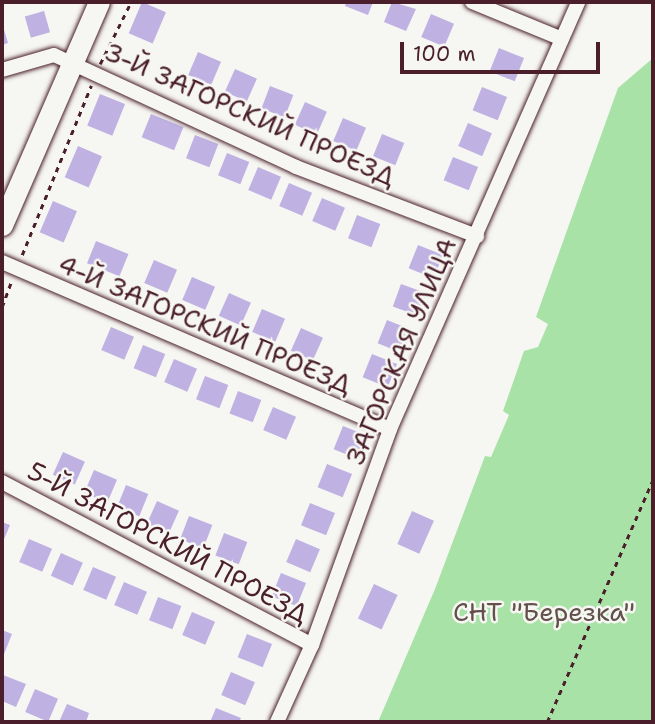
<!DOCTYPE html>
<meta charset="utf-8">
<style>
body{margin:0}
#map{position:relative;width:655px;height:724px;overflow:hidden;background:#f6f6f2;font-family:"Shantell Sans",sans-serif}
div>[style]{position:absolute}
.green>*{inset:0;background:#a8e2a7}
.building>*{inset:0;background:#bfb2e3;transform-origin:0 0}
.path>*{height:2.5px;margin-top:-1.25px;transform-origin:0;background:repeating-linear-gradient(90deg,#4a1f2b 0 5px,transparent 0 10px)}
.roads{filter:drop-shadow(0 0 2px #4a1f2b) drop-shadow(0 0 2px #4a1f2b)}
.street>*{height:14px;margin:-7px;padding:0 7px;transform-origin:7px;border-radius:7px;background:#f6f6f2}
.secondary>*{height:21px;margin:-10.5px;padding:0 10.5px;transform-origin:10.5px;border-radius:10.5px;background:#f6f6f2}
span{translate:-50% -50%;white-space:nowrap;text-align:center;line-height:1.15;-webkit-text-stroke:5px #f6f6f2;paint-order:stroke}
.street-label{font-size:26px;color:#4a1f2b}
.park-label{font-size:26px;color:#62504a}
.frame{position:absolute;inset:0;border:4px solid #4a1f2b;pointer-events:none}
.scale{position:absolute;left:400px;top:42px;width:200px;height:32px;box-sizing:border-box;border:4px solid #4a1f2b;border-top:0;padding-left:9px;font-size:21px;line-height:24px;white-space:nowrap;color:#4a1f2b;-webkit-text-stroke:5px #f6f6f2;paint-order:stroke}
</style>
<div id="map">
<div class="green">
<i style="clip-path:polygon(653px 58px,653px 722px,378px 722px,435px 589px,485px 456px,491px 457px,509px 415px,503px 411px,524px 351px,538px 347px,548px 324px,536px 317px,618px 88px)"></i>
</div>
<div class="building">
<i style="left:142px;top:2px;width:26px;height:34px;rotate:23deg"></i>
<i style="clip-path:polygon(346px 2px,373px 2px,368px 15px,345px 6px)"></i>
<i style="clip-path:polygon(392px 2px,416px 9px,406px 31px,384px 22px)"></i>
<i style="left:44px;top:11px;width:22px;height:20px;rotate:74deg"></i>
<i style="left:431px;top:14px;width:25px;height:25px;rotate:23deg"></i>
<i style="clip-path:polygon(2px 23px,8px 43px,2px 45px)"></i>
<i style="left:499px;top:48px;width:27px;height:25px;rotate:22deg"></i>
<i style="left:198px;top:52px;width:25px;height:25px;rotate:23deg"></i>
<i style="left:235px;top:69px;width:24px;height:25px;rotate:24deg"></i>
<i style="left:270px;top:86px;width:25px;height:24px;rotate:21deg"></i>
<i style="left:482px;top:87px;width:27px;height:25px;rotate:22deg"></i>
<i style="left:100px;top:94px;width:27px;height:34px;rotate:22deg"></i>
<i style="left:305px;top:102px;width:24px;height:25px;rotate:24deg"></i>
<i style="left:151px;top:114px;width:35px;height:25px;rotate:22deg"></i>
<i style="left:343px;top:118px;width:25px;height:25px;rotate:23deg"></i>
<i style="left:468px;top:123px;width:26px;height:25px;rotate:23deg"></i>
<i style="left:382px;top:134px;width:24px;height:24px;rotate:22deg"></i>
<i style="left:195px;top:135px;width:25px;height:25px;rotate:21deg"></i>
<i style="left:78px;top:146px;width:26px;height:34px;rotate:23deg"></i>
<i style="left:227px;top:153px;width:24px;height:24px;rotate:22deg"></i>
<i style="left:453px;top:157px;width:27px;height:25px;rotate:22deg"></i>
<i style="left:258px;top:167px;width:25px;height:25px;rotate:23deg"></i>
<i style="left:289px;top:183px;width:25px;height:25px;rotate:23deg"></i>
<i style="left:322px;top:198px;width:25px;height:25px;rotate:23deg"></i>
<i style="left:53px;top:201px;width:26px;height:34px;rotate:23deg"></i>
<i style="left:357px;top:215px;width:25px;height:25px;rotate:21deg"></i>
<i style="left:96px;top:241px;width:35px;height:24px;rotate:22deg"></i>
<i style="left:418px;top:245px;width:27px;height:25px;rotate:22deg"></i>
<i style="left:154px;top:260px;width:25px;height:25px;rotate:23deg"></i>
<i style="left:192px;top:277px;width:25px;height:25px;rotate:23deg"></i>
<i style="left:401px;top:284px;width:27px;height:24px;rotate:20deg"></i>
<i style="left:229px;top:293px;width:24px;height:25px;rotate:24deg"></i>
<i style="left:262px;top:309px;width:25px;height:25px;rotate:23deg"></i>
<i style="left:387px;top:320px;width:27px;height:25px;rotate:22deg"></i>
<i style="left:111px;top:327px;width:25px;height:25px;rotate:23deg"></i>
<i style="left:301px;top:328px;width:24px;height:25px;rotate:24deg"></i>
<i style="left:143px;top:345px;width:24px;height:25px;rotate:22deg"></i>
<i style="left:372px;top:354px;width:27px;height:25px;rotate:22deg"></i>
<i style="left:174px;top:359px;width:25px;height:25px;rotate:23deg"></i>
<i style="left:205px;top:376px;width:25px;height:25px;rotate:21deg"></i>
<i style="left:238px;top:391px;width:25px;height:24px;rotate:21deg"></i>
<i style="left:273px;top:407px;width:25px;height:25px;rotate:23deg"></i>
<i style="left:343px;top:426px;width:27px;height:25px;rotate:22deg"></i>
<i style="left:63px;top:452px;width:24px;height:25px;rotate:24deg"></i>
<i style="left:327px;top:464px;width:27px;height:25px;rotate:22deg"></i>
<i style="left:94px;top:470px;width:25px;height:25px;rotate:23deg"></i>
<i style="left:126px;top:485px;width:24px;height:24px;rotate:22deg"></i>
<i style="left:157px;top:501px;width:24px;height:25px;rotate:24deg"></i>
<i style="left:310px;top:503px;width:27px;height:24px;rotate:22deg"></i>
<i style="left:412px;top:511px;width:24px;height:36px;rotate:24deg"></i>
<i style="left:189px;top:516px;width:25px;height:25px;rotate:21deg"></i>
<i style="clip-path:polygon(2px 522px,10px 525px,2px 544px)"></i>
<i style="left:224px;top:533px;width:25px;height:24px;rotate:21deg"></i>
<i style="left:29px;top:539px;width:25px;height:25px;rotate:23deg"></i>
<i style="left:296px;top:539px;width:26px;height:25px;rotate:23deg"></i>
<i style="left:61px;top:553px;width:24px;height:25px;rotate:24deg"></i>
<i style="left:93px;top:567px;width:25px;height:25px;rotate:23deg"></i>
<i style="left:281px;top:573px;width:27px;height:25px;rotate:22deg"></i>
<i style="left:124px;top:582px;width:25px;height:25px;rotate:23deg"></i>
<i style="left:374px;top:584px;width:26px;height:38px;rotate:25deg"></i>
<i style="left:158px;top:597px;width:25px;height:25px;rotate:21deg"></i>
<i style="left:192px;top:612px;width:25px;height:25px;rotate:23deg"></i>
<i style="clip-path:polygon(2px 630px,12px 634px,2px 659px)"></i>
<i style="left:247px;top:634px;width:27px;height:25px;rotate:22deg"></i>
<i style="left:231px;top:672px;width:26px;height:25px;rotate:23deg"></i>
<i style="clip-path:polygon(3px 675px,26px 684px,16px 707px,2px 701px)"></i>
<i style="left:35px;top:689px;width:25px;height:25px;rotate:23deg"></i>
<i style="clip-path:polygon(67px 704px,89px 713px,86px 722px,59px 722px)"></i>
<i style="clip-path:polygon(216px 708px,241px 718px,239px 722px,210px 722px)"></i>
</div>
<div class="path">
<i style="left:100px;top:64px;width:69px;rotate:-63.4deg"></i>
<i style="left:22px;top:255px;width:183px;rotate:-67.8deg"></i>
<i style="left:2px;top:307px;width:29px;rotate:-70deg"></i>
<i style="left:547px;top:722px;width:265px;rotate:-66.4deg"></i>
</div>
<div class="roads">
<div class="street">
<i style="left:472px;top:2px;width:97px;rotate:22.3deg"></i>
<i style="left:2px;top:70px;width:54px;rotate:-16.1deg"></i>
<i style="left:54px;top:55px;width:267px;rotate:24.8deg"></i>
<i style="left:296px;top:167px;width:194px;rotate:20.9deg"></i>
<i style="left:2px;top:262px;width:422px;rotate:23.3deg"></i>
<i style="left:2px;top:482px;width:350px;rotate:27.7deg"></i>
<i style="left:277px;top:722px;width:85px;rotate:-65.6deg"></i>
<i style="left:312px;top:645px;width:230px;rotate:-70.1deg"></i>
<i style="left:390px;top:429px;width:467px;rotate:-66.2deg"></i>
</div>
<div class="secondary">
<i style="left:2px;top:225px;width:243px;rotate:-66.5deg"></i>
</div>
</div>
<div class="street-label">
<span style="left:250px;top:114px;rotate:24deg">3-Й ЗАГОРСКИЙ ПРОЕЗД</span>
<span style="left:205px;top:324px;rotate:23deg">4-Й ЗАГОРСКИЙ ПРОЕЗД</span>
<span style="left:401px;top:351px;rotate:-67deg">ЗАГОРСКАЯ УЛИЦА</span>
<span style="left:168px;top:542px;rotate:28deg">5-Й ЗАГОРСКИЙ ПРОЕЗД</span>
</div>
<div class="park-label">
<span style="left:544px;top:612px">СНТ "Березка"</span>
</div>
<div class="frame"></div>
<div class="scale">100 m</div>
</div>
